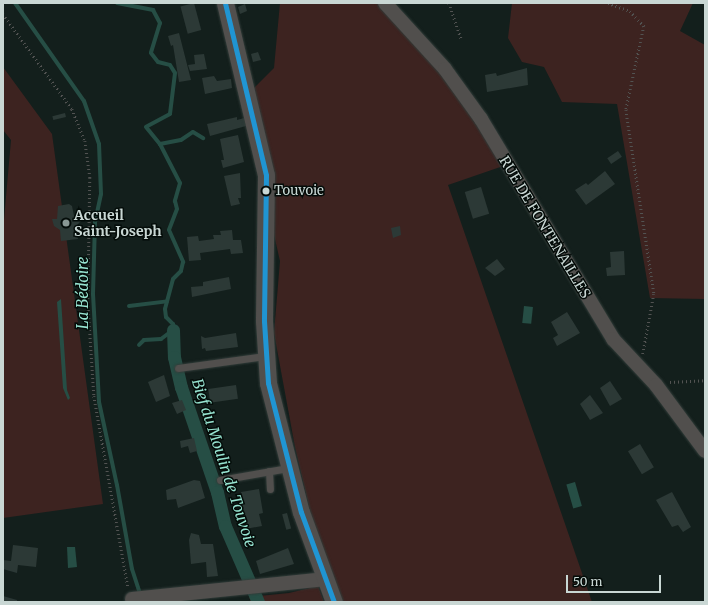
<!DOCTYPE html>
<meta charset="utf-8">
<style>
body{margin:0}
#map{position:relative;width:708px;height:605px;overflow:hidden;background:#131f1c;font-family:Merriweather,serif}
div>[style]{position:absolute}
.green>*{inset:0;background:#3d2320}
.water>*{inset:0;background:#264e45;transform-origin:0 0}
.stream>*{height:4px;margin:-2px;padding:0 2px;transform-origin:2px;border-radius:2px;background:#264e45}
.canal>*{height:13px;margin:-6.5px;padding:0 6.5px;transform-origin:6.5px;border-radius:6.5px;background:#264e45}
.building>*{inset:0;background:#2c3936;transform-origin:0 0}
.path>*{height:2.5px;margin-top:-1.25px;transform-origin:0;background:repeating-linear-gradient(90deg,#525352 0 1px,transparent 0 4px)}
.roads{filter:drop-shadow(0 0 1px #313c39) drop-shadow(0 0 1px #313c39)}
.service>*{height:7px;margin:-3.5px;padding:0 3.5px;transform-origin:3.5px;border-radius:3.5px;background:#514f4d}
.minor>*{height:14px;margin:-7px;padding:0 7px;transform-origin:7px;border-radius:7px;background:#514f4d}
.tertiary>*{height:17px;margin:-8.5px;padding:0 8.5px;transform-origin:8.5px;border-radius:8.5px;background:#514f4d}
.bus-1>*{height:5px;margin:-2.5px;padding:0 2.5px;transform-origin:2.5px;border-radius:2.5px;background:#2095d3}
.dots>*{width:11px;height:11px;translate:-50% -50%;box-sizing:border-box;border:2px solid #040c09;border-radius:50%}
span{translate:-50% -50%;white-space:nowrap;text-align:center;line-height:1.15;-webkit-text-stroke:3px #040c09;paint-order:stroke}
.bus-label{font-size:13px;color:#c9d7d4}
.left{translate:0 -50%;text-align:left}
.poi-label{font-size:14px;color:#c9d7d4;font-weight:700}
.street-label{font-size:14px;color:#c9d7d4}
.water-label{font-size:15px;color:#97e4d1;font-style:italic}
.frame{position:absolute;inset:0;border:4px solid #c9d7d4;pointer-events:none}
.scale{position:absolute;left:566px;top:575px;width:95px;height:18px;box-sizing:border-box;border:2px solid #c9d7d4;border-top:0;padding-left:5px;font-size:12px;line-height:14px;white-space:nowrap;color:#c9d7d4;-webkit-text-stroke:3px #040c09;paint-order:stroke}
</style>
<div id="map">
<div class="green">
<i style="clip-path:polygon(280px 3px,388px 3px,509px 164px,448px 185px,592px 602px,343px 602px,314px 528px,295px 447px,274px 333px,280px 261px,243px 99px,274px 68px)"></i>
<i style="clip-path:polygon(512px 3px,693px 3px,680px 31px,705px 45px,705px 299px,650px 298px,617px 104px,562px 102px,544px 67px,522px 62px,508px 38px)"></i>
<i style="clip-path:polygon(3px 67px,52px 134px,103px 504px,3px 518px,3px 231px,11px 140px,3px 130px)"></i>
<i style="clip-path:polygon(318px 586px,324px 602px,251px 602px,249px 597px,289px 593px)"></i>
</div>
<div class="water">
<i style="clip-path:polygon(61px 299px,67px 390px,70px 398px,68px 400px,63px 388px,61px 359px,57px 302px)"></i>
<i style="left:524px;top:306px;width:9px;height:17px;rotate:6deg"></i>
<i style="left:575px;top:482px;width:25px;height:9px;rotate:74deg"></i>
<i style="clip-path:polygon(67px 547px,75px 547px,77px 567px,68px 568px)"></i>
</div>
<div class="stream">
<i style="left:15px;top:3px;width:120px;rotate:54.9deg"></i>
<i style="left:84px;top:101px;width:46px;rotate:70.8deg"></i>
<i style="left:99px;top:144px;width:50px;rotate:87.7deg"></i>
<i style="left:101px;top:194px;width:29px;rotate:102deg"></i>
<i style="left:95px;top:222px;width:72px;rotate:91.6deg"></i>
<i style="left:93px;top:294px;width:108px;rotate:86.8deg"></i>
<i style="left:99px;top:402px;width:85px;rotate:77.8deg"></i>
<i style="left:117px;top:485px;width:85px;rotate:79.9deg"></i>
<i style="left:132px;top:569px;width:28px;rotate:72deg"></i>
<i style="left:117px;top:3px;width:37px;rotate:11deg"></i>
<i style="left:153px;top:10px;width:15px;rotate:62deg"></i>
<i style="left:160px;top:23px;width:31px;rotate:107deg"></i>
<i style="left:151px;top:53px;width:11px;rotate:52deg"></i>
<i style="left:158px;top:62px;width:12px;rotate:14deg"></i>
<i style="left:170px;top:65px;width:9px;rotate:58deg"></i>
<i style="left:175px;top:73px;width:41px;rotate:97deg"></i>
<i style="left:170px;top:114px;width:27px;rotate:152deg"></i>
<i style="left:146px;top:127px;width:22px;rotate:51deg"></i>
<i style="left:160px;top:144px;width:44px;rotate:62.9deg"></i>
<i style="left:180px;top:183px;width:19px;rotate:106deg"></i>
<i style="left:175px;top:201px;width:8px;rotate:76deg"></i>
<i style="left:177px;top:209px;width:22px;rotate:111deg"></i>
<i style="left:169px;top:230px;width:35px;rotate:66deg"></i>
<i style="left:183px;top:262px;width:9px;rotate:103deg"></i>
<i style="left:181px;top:271px;width:11px;rotate:135deg"></i>
<i style="left:173px;top:279px;width:31px;rotate:105deg"></i>
<i style="left:165px;top:309px;width:8px;rotate:83deg"></i>
<i style="left:166px;top:317px;width:10px;rotate:45deg"></i>
<i style="left:173px;top:324px;width:6px;rotate:90deg"></i>
<i style="left:173px;top:330px;width:15px;rotate:143deg"></i>
<i style="left:161px;top:339px;width:17px;rotate:177deg"></i>
<i style="left:144px;top:340px;width:7px;rotate:135deg"></i>
<i style="left:160px;top:144px;width:21px;rotate:-11deg"></i>
<i style="left:181px;top:140px;width:14px;rotate:-34deg"></i>
<i style="left:193px;top:132px;width:12px;rotate:31deg"></i>
<i style="left:129px;top:306px;width:38px;rotate:-7deg"></i>
</div>
<div class="canal">
<i style="left:173px;top:330px;width:27px;rotate:88deg"></i>
<i style="left:174px;top:357px;width:31px;rotate:77deg"></i>
<i style="left:181px;top:387px;width:111px;rotate:71.1deg"></i>
<i style="left:217px;top:492px;width:35px;rotate:77deg"></i>
<i style="left:225px;top:526px;width:83px;rotate:66.5deg"></i>
</div>
<div class="building">
<i style="left:194px;top:3px;width:28px;height:14px;rotate:75deg"></i>
<i style="clip-path:polygon(245px 4px,247px 11px,240px 14px,238px 7px)"></i>
<i style="clip-path:polygon(179px 33px,191px 80px,179px 82px,173px 45px,171px 46px,168px 36px)"></i>
<i style="clip-path:polygon(258px 52px,261px 60px,253px 62px,251px 54px)"></i>
<i style="clip-path:polygon(204px 54px,207px 69px,190px 71px,188px 65px,195px 64px,194px 55px)"></i>
<i style="clip-path:polygon(527px 68px,528px 85px,487px 92px,485px 75px,496px 73px,497px 76px)"></i>
<i style="clip-path:polygon(214px 76px,217px 81px,231px 79px,232px 88px,205px 94px,202px 78px)"></i>
<i style="left:65px;top:113px;width:4px;height:13px;rotate:76deg"></i>
<i style="clip-path:polygon(237px 117px,237px 120px,244px 118px,246px 126px,210px 136px,207px 124px)"></i>
<i style="clip-path:polygon(238px 135px,244px 162px,223px 168px,221px 160px,224px 160px,220px 139px)"></i>
<i style="left:618px;top:151px;width:7px;height:13px;rotate:56deg"></i>
<i style="clip-path:polygon(605px 171px,615px 184px,586px 205px,575px 190px,586px 183px,588px 185px)"></i>
<i style="clip-path:polygon(240px 173px,241px 198px,238px 198px,240px 204px,231px 206px,224px 176px)"></i>
<i style="left:481px;top:187px;width:28px;height:17px;rotate:73deg"></i>
<i style="clip-path:polygon(69px 204px,72px 206px,74px 216px,82px 220px,76px 226px,78px 239px,61px 241px,60px 230px,54px 226px,52px 219px,57px 219px,58px 206px)"></i>
<i style="clip-path:polygon(400px 226px,401px 235px,393px 238px,391px 228px)"></i>
<i style="clip-path:polygon(232px 230px,233px 240px,241px 240px,243px 253px,231px 254px,230px 249px,200px 253px,201px 260px,189px 261px,187px 237px,198px 236px,199px 241px,214px 239px,213px 235px,221px 235px,220px 231px)"></i>
<i style="clip-path:polygon(624px 251px,625px 275px,607px 276px,606px 268px,611px 267px,610px 252px)"></i>
<i style="clip-path:polygon(497px 259px,505px 269px,495px 276px,485px 268px)"></i>
<i style="clip-path:polygon(229px 277px,231px 289px,192px 297px,191px 287px,203px 286px,203px 282px)"></i>
<i style="clip-path:polygon(567px 312px,580px 333px,557px 346px,553px 338px,558px 335px,551px 322px)"></i>
<i style="clip-path:polygon(236px 333px,238px 347px,206px 351px,205px 348px,202px 349px,201px 336px,205px 338px)"></i>
<i style="clip-path:polygon(164px 375px,170px 396px,156px 402px,148px 382px)"></i>
<i style="clip-path:polygon(610px 381px,622px 399px,610px 406px,600px 388px)"></i>
<i style="left:236px;top:385px;width:14px;height:28px;rotate:82deg"></i>
<i style="clip-path:polygon(590px 395px,603px 413px,590px 420px,580px 404px)"></i>
<i style="clip-path:polygon(182px 400px,186px 410px,177px 414px,172px 403px)"></i>
<i style="clip-path:polygon(194px 438px,197px 451px,190px 453px,188px 446px,181px 448px,180px 441px)"></i>
<i style="left:640px;top:444px;width:27px;height:14px;rotate:59deg"></i>
<i style="clip-path:polygon(194px 480px,200px 481px,205px 498px,178px 508px,176px 499px,167px 500px,166px 490px)"></i>
<i style="clip-path:polygon(259px 489px,263px 513px,259px 514px,262px 526px,245px 529px,241px 492px)"></i>
<i style="clip-path:polygon(672px 492px,691px 527px,683px 532px,678px 525px,672px 527px,656px 500px)"></i>
<i style="left:287px;top:513px;width:16px;height:5px;rotate:75deg"></i>
<i style="clip-path:polygon(191px 533px,199px 535px,201px 544px,213px 544px,218px 576px,207px 577px,206px 562px,191px 564px,189px 540px)"></i>
<i style="clip-path:polygon(13px 545px,38px 548px,36px 567px,18px 565px,17px 573px,3px 569px,3px 560px,11px 561px)"></i>
<i style="clip-path:polygon(288px 548px,294px 564px,260px 574px,256px 561px)"></i>
<i style="clip-path:polygon(3px 596px,17px 600px,17px 602px,3px 602px)"></i>
</div>
<div class="path">
<i style="left:449px;top:3px;width:39px;rotate:71deg"></i>
<i style="left:608px;top:3px;width:23px;rotate:20deg"></i>
<i style="left:630px;top:11px;width:21px;rotate:47deg"></i>
<i style="left:644px;top:26px;width:86px;rotate:102.1deg"></i>
<i style="left:626px;top:110px;width:186px;rotate:81.3deg"></i>
<i style="left:654px;top:294px;width:61px;rotate:100.4deg"></i>
<i style="left:3px;top:14px;width:117px;rotate:54deg"></i>
<i style="left:72px;top:109px;width:35px;rotate:68deg"></i>
<i style="left:85px;top:141px;width:37px;rotate:82deg"></i>
<i style="left:90px;top:178px;width:124px;rotate:90.9deg"></i>
<i style="left:88px;top:302px;width:94px;rotate:86.3deg"></i>
<i style="left:94px;top:396px;width:194px;rotate:79.9deg"></i>
<i style="left:670px;top:382px;width:35px;rotate:-3deg"></i>
</div>
<div class="roads">
<div class="service">
<i style="left:178px;top:368px;width:88px;rotate:-7.9deg"></i>
<i style="left:269px;top:471px;width:18px;rotate:87deg"></i>
<i style="left:220px;top:480px;width:69px;rotate:-10deg"></i>
</div>
<div class="minor">
<i style="left:385px;top:3px;width:89px;rotate:47.7deg"></i>
<i style="left:445px;top:69px;width:62px;rotate:54.2deg"></i>
<i style="left:481px;top:119px;width:257px;rotate:59deg"></i>
<i style="left:613px;top:339px;width:63px;rotate:46.9deg"></i>
<i style="left:656px;top:385px;width:82px;rotate:53.4deg"></i>
<i style="left:132px;top:599px;width:193px;rotate:-5.9deg"></i>
</div>
<div class="tertiary">
<i style="left:225px;top:3px;width:177px;rotate:76.6deg"></i>
<i style="left:266px;top:175px;width:146px;rotate:90.8deg"></i>
<i style="left:264px;top:321px;width:62px;rotate:86.3deg"></i>
<i style="left:268px;top:383px;width:133px;rotate:75.7deg"></i>
<i style="left:301px;top:512px;width:96px;rotate:69.9deg"></i>
</div>
</div>
<div class="bus-1">
<i style="left:225px;top:3px;width:177px;rotate:76.6deg"></i>
<i style="left:266px;top:175px;width:146px;rotate:90.8deg"></i>
<i style="left:264px;top:321px;width:62px;rotate:86.3deg"></i>
<i style="left:268px;top:383px;width:133px;rotate:75.7deg"></i>
<i style="left:301px;top:512px;width:96px;rotate:69.9deg"></i>
</div>
<div class="dots">
<i style="left:266px;top:191px;background:#c9d7d4"></i>
<i style="left:66px;top:223px;background:#899794"></i>
</div>
<div class="bus-label">
<span class="left" style="left:274px;top:191px">Touvoie</span>
</div>
<div class="poi-label">
<span class="left" style="left:74px;top:223px">Accueil<br>Saint-Joseph</span>
</div>
<div class="street-label">
<span style="left:545px;top:227px;rotate:59deg">RUE DE FONTENAILLES</span>
</div>
<div class="water-label">
<span style="left:83px;top:293px;rotate:-90deg">La Bédoire</span>
<span style="left:224px;top:463px;rotate:72deg">Bief du Moulin de Touvoie</span>
</div>
<div class="frame"></div>
<div class="scale">50 m</div>
</div>
